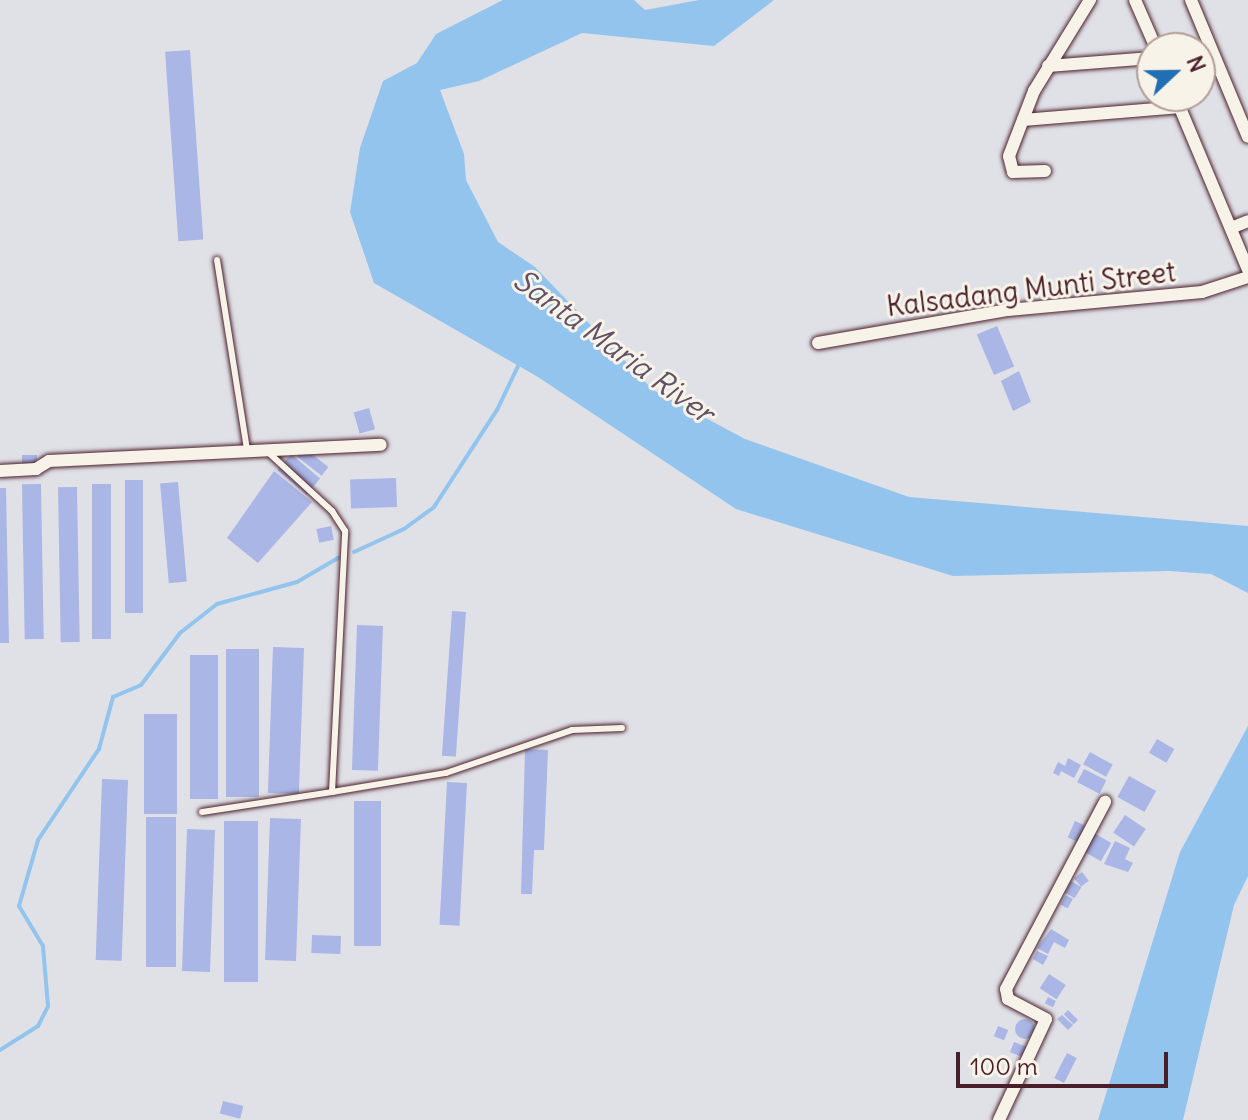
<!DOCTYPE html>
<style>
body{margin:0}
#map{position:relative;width:1248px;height:1120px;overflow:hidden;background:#e0e1e7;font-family:Delius,sans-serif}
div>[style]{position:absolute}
.water>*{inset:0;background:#92c4ee}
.stream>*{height:4px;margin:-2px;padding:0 2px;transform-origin:2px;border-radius:2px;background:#92c4ee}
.building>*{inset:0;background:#a9b6e6;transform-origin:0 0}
.round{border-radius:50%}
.roads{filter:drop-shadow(0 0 2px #4a1f2b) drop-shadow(0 0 2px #4a1f2b)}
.lane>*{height:6px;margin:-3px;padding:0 3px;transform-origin:3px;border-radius:3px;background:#f7f3e8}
.street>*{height:12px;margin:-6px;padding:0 6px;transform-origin:6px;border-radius:6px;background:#f7f3e8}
span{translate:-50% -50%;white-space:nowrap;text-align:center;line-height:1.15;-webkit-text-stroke:6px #f7f3e8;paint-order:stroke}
.street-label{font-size:28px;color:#4a1f2b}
.water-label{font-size:30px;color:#605166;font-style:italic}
.north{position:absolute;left:1136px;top:32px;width:80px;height:80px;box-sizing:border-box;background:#f7f3e8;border:2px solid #b29e9c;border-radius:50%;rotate:68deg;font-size:22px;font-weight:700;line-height:32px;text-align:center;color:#4a1f2b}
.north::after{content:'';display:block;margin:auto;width:28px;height:36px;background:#1f6fb2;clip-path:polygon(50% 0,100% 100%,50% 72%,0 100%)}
.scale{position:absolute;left:956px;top:1052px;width:212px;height:36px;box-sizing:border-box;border:4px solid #4a1f2b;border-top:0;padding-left:10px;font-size:24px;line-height:28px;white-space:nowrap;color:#4a1f2b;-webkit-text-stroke:6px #f7f3e8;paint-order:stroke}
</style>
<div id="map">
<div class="water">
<i style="clip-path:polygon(503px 0,634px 0,645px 10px,699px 0,774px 0,714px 46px,582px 33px,479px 81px,440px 90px,464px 154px,466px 180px,498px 242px,535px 267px,653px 390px,745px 439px,909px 497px,1248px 526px,1248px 593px,1211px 574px,1169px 571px,953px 576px,736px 509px,538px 377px,374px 283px,350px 212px,360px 148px,383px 81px,417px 63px,436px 34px)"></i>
<i style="clip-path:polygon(1248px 726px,1248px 876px,1234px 905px,1183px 1120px,1098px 1120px,1180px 852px)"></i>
</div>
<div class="stream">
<i style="left:354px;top:552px;width:55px;rotate:-24.7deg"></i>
<i style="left:404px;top:529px;width:37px;rotate:-36deg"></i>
<i style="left:434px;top:507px;width:116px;rotate:-57deg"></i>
<i style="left:497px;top:410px;width:53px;rotate:-64.4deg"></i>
<i style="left:0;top:1050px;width:45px;rotate:-32.3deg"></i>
<i style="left:38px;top:1026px;width:22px;rotate:-63deg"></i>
<i style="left:48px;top:1006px;width:60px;rotate:-94.8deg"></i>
<i style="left:43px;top:946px;width:47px;rotate:-121deg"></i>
<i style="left:19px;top:906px;width:69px;rotate:-73.9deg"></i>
<i style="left:38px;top:840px;width:110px;rotate:-56.2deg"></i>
<i style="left:99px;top:749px;width:54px;rotate:-74.9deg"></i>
<i style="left:113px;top:697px;width:30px;rotate:-23deg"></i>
<i style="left:141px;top:685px;width:65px;rotate:-53.1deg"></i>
<i style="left:180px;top:633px;width:47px;rotate:-38.1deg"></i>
<i style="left:217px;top:604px;width:83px;rotate:-15.4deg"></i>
<i style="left:297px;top:582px;width:48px;rotate:-30.3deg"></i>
</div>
<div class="building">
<i style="left:190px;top:50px;width:190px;height:25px;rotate:86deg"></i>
<i style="left:997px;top:326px;width:44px;height:22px;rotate:67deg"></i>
<i style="clip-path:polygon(1019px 371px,1031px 402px,1013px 411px,1001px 381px)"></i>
<i style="left:369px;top:408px;width:22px;height:16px;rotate:74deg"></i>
<i style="left:304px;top:448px;width:31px;height:11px;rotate:38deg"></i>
<i style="left:291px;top:454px;width:38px;height:21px;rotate:40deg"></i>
<i style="left:37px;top:455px;width:11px;height:15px;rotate:90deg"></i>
<i style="clip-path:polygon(274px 471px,312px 502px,258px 563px,227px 538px)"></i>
<i style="left:396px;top:478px;width:29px;height:46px;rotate:88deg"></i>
<i style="left:125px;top:480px;width:18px;height:133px"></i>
<i style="left:178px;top:482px;width:100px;height:18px;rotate:85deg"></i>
<i style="left:41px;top:484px;width:155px;height:19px;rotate:89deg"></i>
<i style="left:92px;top:484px;width:19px;height:155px"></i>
<i style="left:77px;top:487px;width:155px;height:19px;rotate:89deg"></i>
<i style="clip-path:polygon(0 488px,6px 488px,9px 643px,0 643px)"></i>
<i style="left:331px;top:526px;width:14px;height:15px;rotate:78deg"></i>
<i style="left:452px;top:611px;width:14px;height:145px;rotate:4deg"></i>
<i style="left:357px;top:625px;width:26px;height:145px;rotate:2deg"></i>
<i style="left:273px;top:647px;width:31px;height:146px;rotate:2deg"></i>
<i style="left:226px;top:649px;width:33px;height:148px"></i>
<i style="left:190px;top:655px;width:28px;height:144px"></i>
<i style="left:144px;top:714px;width:33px;height:100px"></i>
<i style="left:1157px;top:739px;width:20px;height:16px;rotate:30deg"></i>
<i style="clip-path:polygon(525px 749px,548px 750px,544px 850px,534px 850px,532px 894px,521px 894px)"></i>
<i style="left:1090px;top:752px;width:26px;height:14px;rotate:29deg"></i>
<i style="clip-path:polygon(1068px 758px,1081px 765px,1074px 778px,1061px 771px,1059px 776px,1053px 773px,1058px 762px,1065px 766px)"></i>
<i style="left:1084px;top:769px;width:25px;height:15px;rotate:27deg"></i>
<i style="left:1129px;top:776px;width:31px;height:24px;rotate:29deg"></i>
<i style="left:102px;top:779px;width:26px;height:181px;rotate:2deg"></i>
<i style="left:447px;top:782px;width:20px;height:143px;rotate:3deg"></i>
<i style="left:354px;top:801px;width:27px;height:145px"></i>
<i style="left:1125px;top:815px;width:25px;height:21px;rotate:34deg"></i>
<i style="left:146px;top:817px;width:30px;height:150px"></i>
<i style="left:270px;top:818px;width:31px;height:142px;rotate:2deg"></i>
<i style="left:224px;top:821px;width:34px;height:161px"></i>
<i style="left:1075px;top:821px;width:12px;height:18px;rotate:24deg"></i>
<i style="left:187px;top:829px;width:28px;height:142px;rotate:2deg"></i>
<i style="left:1094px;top:833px;width:20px;height:21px;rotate:30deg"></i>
<i style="clip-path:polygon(1115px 841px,1130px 848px,1125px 859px,1133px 863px,1128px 872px,1104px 864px)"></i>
<i style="left:1082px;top:872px;width:11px;height:10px;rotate:52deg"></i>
<i style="left:1071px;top:881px;width:12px;height:13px;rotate:31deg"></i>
<i style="left:1066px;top:895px;width:8px;height:11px;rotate:30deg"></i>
<i style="clip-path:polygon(1051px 929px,1069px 940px,1065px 948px,1054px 942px,1048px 954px,1037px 948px)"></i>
<i style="left:312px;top:935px;width:29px;height:18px;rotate:2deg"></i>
<i style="clip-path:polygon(1037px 951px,1048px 956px,1043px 965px,1033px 959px)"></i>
<i style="left:1049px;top:974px;width:20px;height:17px;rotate:33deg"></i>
<i style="left:1048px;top:997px;width:9px;height:7px;rotate:27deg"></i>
<i style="left:1068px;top:1010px;width:14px;height:6px;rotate:45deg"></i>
<i style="clip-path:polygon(1062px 1015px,1073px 1025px,1068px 1030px,1057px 1019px)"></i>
<i class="round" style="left:1015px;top:1019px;width:20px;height:20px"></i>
<i style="left:998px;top:1026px;width:11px;height:11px;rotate:22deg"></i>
<i style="left:1014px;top:1042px;width:14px;height:11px;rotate:21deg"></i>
<i style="left:1067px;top:1053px;width:11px;height:28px;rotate:27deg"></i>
<i style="left:223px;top:1101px;width:21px;height:13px;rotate:14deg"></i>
</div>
<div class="roads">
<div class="lane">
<i style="left:217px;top:260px;width:191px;rotate:81deg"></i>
<i style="left:332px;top:792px;width:116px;rotate:-9.5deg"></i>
<i style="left:446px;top:773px;width:133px;rotate:-18.8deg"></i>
<i style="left:572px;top:730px;width:50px;rotate:-2.3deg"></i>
<i style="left:202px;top:812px;width:132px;rotate:-8.7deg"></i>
<i style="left:332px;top:792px;width:261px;rotate:-87.1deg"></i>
<i style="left:345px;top:531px;width:24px;rotate:-123deg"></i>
<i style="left:332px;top:511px;width:86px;rotate:-137.4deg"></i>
</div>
<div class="street">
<i style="left:1135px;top:0;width:52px;rotate:66.4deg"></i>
<i style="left:1191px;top:0;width:148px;rotate:67.4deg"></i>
<i style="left:1048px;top:66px;width:104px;rotate:-4.4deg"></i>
<i style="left:1175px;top:96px;width:189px;rotate:67.2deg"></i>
<i style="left:1023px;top:120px;width:158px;rotate:-4.7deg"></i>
<i style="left:1045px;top:171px;width:32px;rotate:178deg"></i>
<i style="left:1013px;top:172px;width:16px;rotate:-104deg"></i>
<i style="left:1009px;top:156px;width:70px;rotate:-69deg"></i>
<i style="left:1034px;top:91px;width:107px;rotate:-58.4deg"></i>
<i style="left:1231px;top:228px;width:18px;rotate:-22deg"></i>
<i style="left:818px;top:343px;width:193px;rotate:-9.9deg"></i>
<i style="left:1008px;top:310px;width:195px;rotate:-5.3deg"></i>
<i style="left:1202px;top:292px;width:48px;rotate:-18.1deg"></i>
<i style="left:0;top:471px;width:36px;rotate:-3deg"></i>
<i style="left:36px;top:469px;width:15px;rotate:-32deg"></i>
<i style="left:49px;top:461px;width:332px;rotate:-2.8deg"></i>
<i style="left:999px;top:1120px;width:111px;rotate:-65deg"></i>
<i style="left:1046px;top:1019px;width:43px;rotate:-152.2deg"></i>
<i style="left:1008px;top:999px;width:10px;rotate:-101deg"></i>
<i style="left:1006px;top:989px;width:212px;rotate:-62.1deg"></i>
</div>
</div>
<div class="street-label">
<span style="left:1031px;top:289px;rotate:-7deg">Kalsadang Munti Street</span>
</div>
<div class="water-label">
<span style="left:614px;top:346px;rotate:36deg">Santa Maria River</span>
</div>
<div class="north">N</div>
<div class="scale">100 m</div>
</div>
